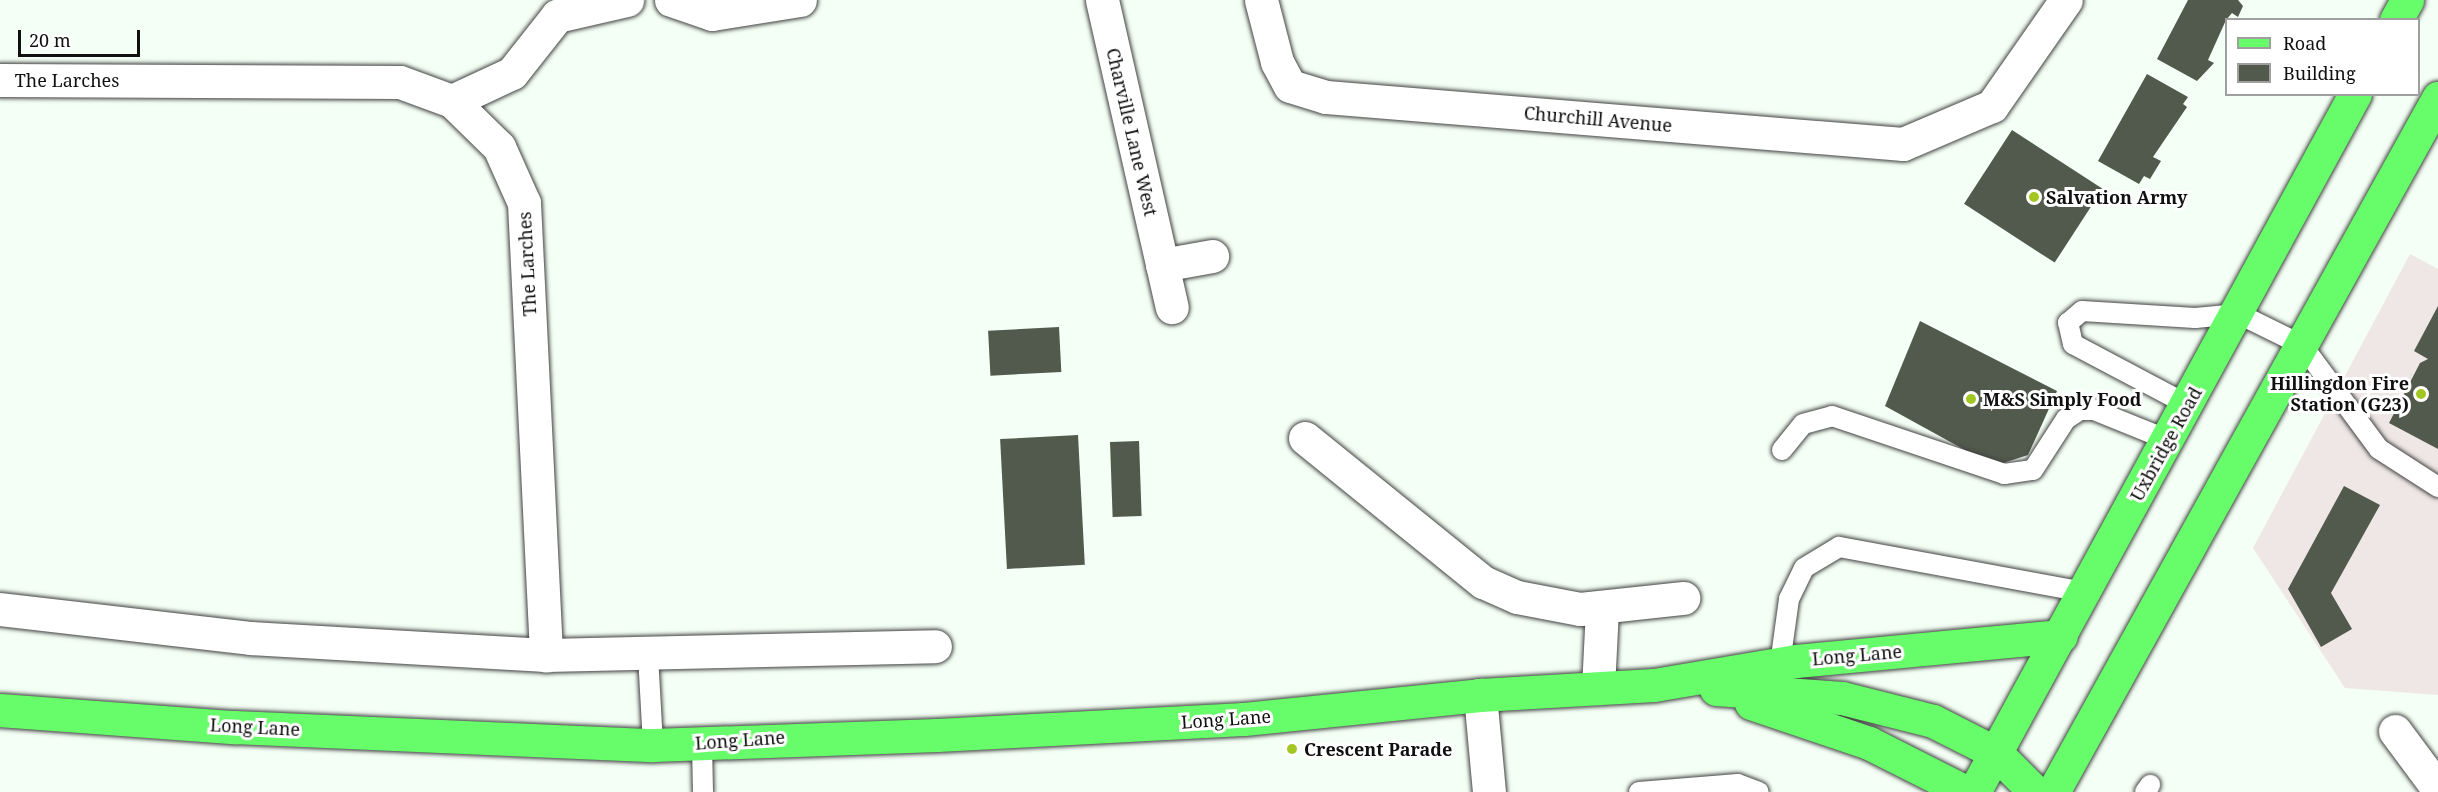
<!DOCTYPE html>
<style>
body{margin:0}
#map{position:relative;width:2438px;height:792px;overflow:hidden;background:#f4fff5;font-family:"Noto Serif",serif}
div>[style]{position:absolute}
.industrial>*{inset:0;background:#efe7e5}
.building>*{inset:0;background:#515a4c;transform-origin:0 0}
.roads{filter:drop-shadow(0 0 2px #434343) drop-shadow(0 0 2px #434343)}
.lane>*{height:20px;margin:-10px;padding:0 10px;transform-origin:10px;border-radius:10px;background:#fff}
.street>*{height:33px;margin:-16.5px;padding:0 16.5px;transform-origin:16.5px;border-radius:16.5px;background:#fff}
.primary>*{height:33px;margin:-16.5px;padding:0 16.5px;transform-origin:16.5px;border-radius:16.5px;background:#67fc6a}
.dots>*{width:16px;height:16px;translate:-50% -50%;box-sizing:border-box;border:3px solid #fff;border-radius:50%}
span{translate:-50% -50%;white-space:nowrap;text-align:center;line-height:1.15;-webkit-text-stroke:6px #fff;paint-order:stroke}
.street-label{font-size:18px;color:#101010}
.poi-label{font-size:18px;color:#101010;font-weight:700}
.left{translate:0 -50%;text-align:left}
.right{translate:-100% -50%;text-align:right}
.legend{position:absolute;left:2225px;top:18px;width:195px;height:78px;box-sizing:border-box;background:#fff;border:2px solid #9f9f9f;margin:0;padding:8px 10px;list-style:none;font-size:18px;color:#101010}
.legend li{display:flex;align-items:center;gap:12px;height:30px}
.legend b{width:30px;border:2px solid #9f9f9f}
.scale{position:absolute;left:18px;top:30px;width:122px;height:27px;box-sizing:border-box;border:3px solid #101010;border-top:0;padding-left:8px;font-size:18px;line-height:21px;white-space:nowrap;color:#101010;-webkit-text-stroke:4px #fff;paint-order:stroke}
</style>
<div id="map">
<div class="industrial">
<i style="clip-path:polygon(2410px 254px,2438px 269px,2438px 695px,2345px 688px,2253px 548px)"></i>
</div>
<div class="building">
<i style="clip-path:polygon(2188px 0,2238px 0,2243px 6px,2238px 17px,2232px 13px,2226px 20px,2208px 60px,2214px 63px,2197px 81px,2157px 59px)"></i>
<i style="clip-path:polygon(2147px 74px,2188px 97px,2183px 104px,2187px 107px,2153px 157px,2161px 161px,2150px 179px,2144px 176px,2139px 184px,2098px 161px)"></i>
<i style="left:2012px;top:130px;width:108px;height:88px;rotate:33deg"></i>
<i style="clip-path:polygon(2438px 306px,2438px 449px,2389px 423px,2420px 363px,2428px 359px,2414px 351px)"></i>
<i style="clip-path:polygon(1920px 321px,2057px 391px,2028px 455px,1994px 466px,1885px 406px)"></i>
<i style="left:1059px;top:327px;width:45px;height:71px;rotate:87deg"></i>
<i style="left:1078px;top:435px;width:130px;height:78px;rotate:87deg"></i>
<i style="left:1139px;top:441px;width:75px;height:29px;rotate:88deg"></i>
<i style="clip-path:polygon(2344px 486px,2380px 505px,2331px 593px,2352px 629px,2321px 647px,2288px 589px)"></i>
</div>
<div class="roads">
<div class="lane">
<i style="left:2188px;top:405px;width:130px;rotate:-152.1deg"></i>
<i style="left:2073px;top:344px;width:22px;rotate:-103deg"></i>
<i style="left:2068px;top:323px;width:18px;rotate:-41deg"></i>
<i style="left:2082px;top:311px;width:113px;rotate:3.5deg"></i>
<i style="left:2195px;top:318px;width:44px;rotate:-5.2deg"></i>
<i style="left:2239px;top:314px;width:70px;rotate:26.2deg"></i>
<i style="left:2302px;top:345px;width:129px;rotate:53.5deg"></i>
<i style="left:2379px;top:449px;width:70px;rotate:32.8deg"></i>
<i style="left:1782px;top:450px;width:33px;rotate:-51deg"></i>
<i style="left:1803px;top:424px;width:30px;rotate:-15deg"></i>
<i style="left:1832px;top:416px;width:182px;rotate:18.6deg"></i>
<i style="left:2004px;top:474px;width:29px;rotate:-8deg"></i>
<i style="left:2033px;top:470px;width:61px;rotate:-57.1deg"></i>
<i style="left:2066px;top:419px;width:17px;rotate:-33deg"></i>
<i style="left:2080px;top:410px;width:14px"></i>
<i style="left:2094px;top:410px;width:80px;rotate:22.1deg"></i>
<i style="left:648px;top:655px;width:90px;rotate:86.8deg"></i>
<i style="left:1780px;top:664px;width:66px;rotate:-82.1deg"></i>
<i style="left:1789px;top:599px;width:34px;rotate:-64deg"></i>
<i style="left:1804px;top:568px;width:41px;rotate:-31deg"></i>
<i style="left:1839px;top:547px;width:248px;rotate:10.4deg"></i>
<i style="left:702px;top:744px;width:48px;rotate:88.8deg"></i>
<i style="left:1639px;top:792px;width:99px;rotate:-4.6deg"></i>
<i style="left:1738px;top:784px;width:22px;rotate:21deg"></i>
<i style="left:2145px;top:792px;width:9px;rotate:-54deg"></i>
</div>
<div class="street">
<i style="left:671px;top:0;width:43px;rotate:18.9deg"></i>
<i style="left:712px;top:14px;width:89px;rotate:-9deg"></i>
<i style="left:1102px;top:0;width:315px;rotate:77.2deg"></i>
<i style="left:1261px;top:0;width:64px;rotate:75.5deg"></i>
<i style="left:1277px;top:62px;width:27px;rotate:62deg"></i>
<i style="left:1290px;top:86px;width:38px;rotate:17deg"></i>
<i style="left:1326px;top:97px;width:579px;rotate:4.66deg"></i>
<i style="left:1903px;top:144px;width:97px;rotate:-23.1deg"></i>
<i style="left:1992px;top:106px;width:129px;rotate:-55.1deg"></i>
<i style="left:0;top:80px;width:400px;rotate:0.3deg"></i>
<i style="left:400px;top:82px;width:55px;rotate:20.1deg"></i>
<i style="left:452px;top:101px;width:66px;rotate:44.4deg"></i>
<i style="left:499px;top:147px;width:61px;rotate:65.9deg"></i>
<i style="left:524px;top:203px;width:453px;rotate:87.2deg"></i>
<i style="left:452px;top:101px;width:66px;rotate:-25deg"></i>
<i style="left:512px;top:73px;width:73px;rotate:-51.7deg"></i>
<i style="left:557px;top:16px;width:72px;rotate:-12.9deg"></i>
<i style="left:1162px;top:265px;width:51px;rotate:-10.2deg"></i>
<i style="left:1305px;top:438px;width:229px;rotate:39deg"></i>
<i style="left:1483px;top:582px;width:37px;rotate:24deg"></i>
<i style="left:1517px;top:597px;width:64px;rotate:10.8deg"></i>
<i style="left:1580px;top:609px;width:104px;rotate:-6.1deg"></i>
<i style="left:0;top:609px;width:252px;rotate:6.6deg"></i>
<i style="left:250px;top:638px;width:296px;rotate:3.3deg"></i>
<i style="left:546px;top:655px;width:389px;rotate:-1.3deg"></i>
<i style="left:1598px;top:688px;width:80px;rotate:-87.1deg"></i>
<i style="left:1480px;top:695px;width:97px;rotate:84.7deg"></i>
<i style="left:2395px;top:731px;width:72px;rotate:53.4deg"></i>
</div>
<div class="primary">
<i style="left:2396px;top:20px;width:23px;rotate:-61deg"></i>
<i style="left:1716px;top:689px;width:126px;rotate:4.1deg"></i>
<i style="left:1842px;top:698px;width:94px;rotate:14.2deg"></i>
<i style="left:1933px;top:721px;width:71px;rotate:26.9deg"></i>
<i style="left:1996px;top:753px;width:55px;rotate:45deg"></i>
<i style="left:1751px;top:703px;width:125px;rotate:18.7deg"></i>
<i style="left:1869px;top:743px;width:109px;rotate:26.8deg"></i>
<i style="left:0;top:710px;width:235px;rotate:4.2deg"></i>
<i style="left:234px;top:727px;width:419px;rotate:2.5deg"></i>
<i style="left:653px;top:745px;width:284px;rotate:-2deg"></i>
<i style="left:937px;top:735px;width:307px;rotate:-3deg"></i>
<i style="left:1244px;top:719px;width:237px;rotate:-5.8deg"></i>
<i style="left:1480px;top:695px;width:174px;rotate:-3.3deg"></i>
<i style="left:1654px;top:685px;width:144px;rotate:-9.6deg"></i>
<i style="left:1796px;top:661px;width:266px;rotate:-5.4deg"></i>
<i style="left:1974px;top:792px;width:795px;rotate:-61.37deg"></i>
<i style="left:2053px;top:792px;width:794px;rotate:-60.98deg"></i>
</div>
</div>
<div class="dots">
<i style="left:2034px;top:197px;background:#a3c722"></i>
<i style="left:2421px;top:394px;background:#a3c722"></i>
<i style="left:1971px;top:399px;background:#a3c722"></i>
<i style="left:1292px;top:749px;background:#a3c722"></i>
</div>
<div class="street-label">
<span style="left:67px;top:80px">The Larches</span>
<span style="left:1598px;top:119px;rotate:5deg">Churchill Avenue</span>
<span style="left:1132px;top:132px;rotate:77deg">Charville Lane West</span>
<span style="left:527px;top:264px;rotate:-93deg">The Larches</span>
<span style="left:2166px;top:444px;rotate:-61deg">Uxbridge Road</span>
<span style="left:1857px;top:655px;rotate:-5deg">Long Lane</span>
<span style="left:1226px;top:719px;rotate:-4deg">Long Lane</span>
<span style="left:255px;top:727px;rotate:3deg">Long Lane</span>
<span style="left:740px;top:740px;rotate:-4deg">Long Lane</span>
</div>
<div class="poi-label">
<span class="left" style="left:2046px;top:197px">Salvation Army</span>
<span class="right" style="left:2409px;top:394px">Hillingdon Fire<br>Station (G23)</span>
<span class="left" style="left:1983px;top:399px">M&amp;S Simply Food</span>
<span class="left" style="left:1304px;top:749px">Crescent Parade</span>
</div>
<ul class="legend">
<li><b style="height:8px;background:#67fc6a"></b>Road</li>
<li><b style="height:16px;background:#515a4c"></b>Building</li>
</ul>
<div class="scale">20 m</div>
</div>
